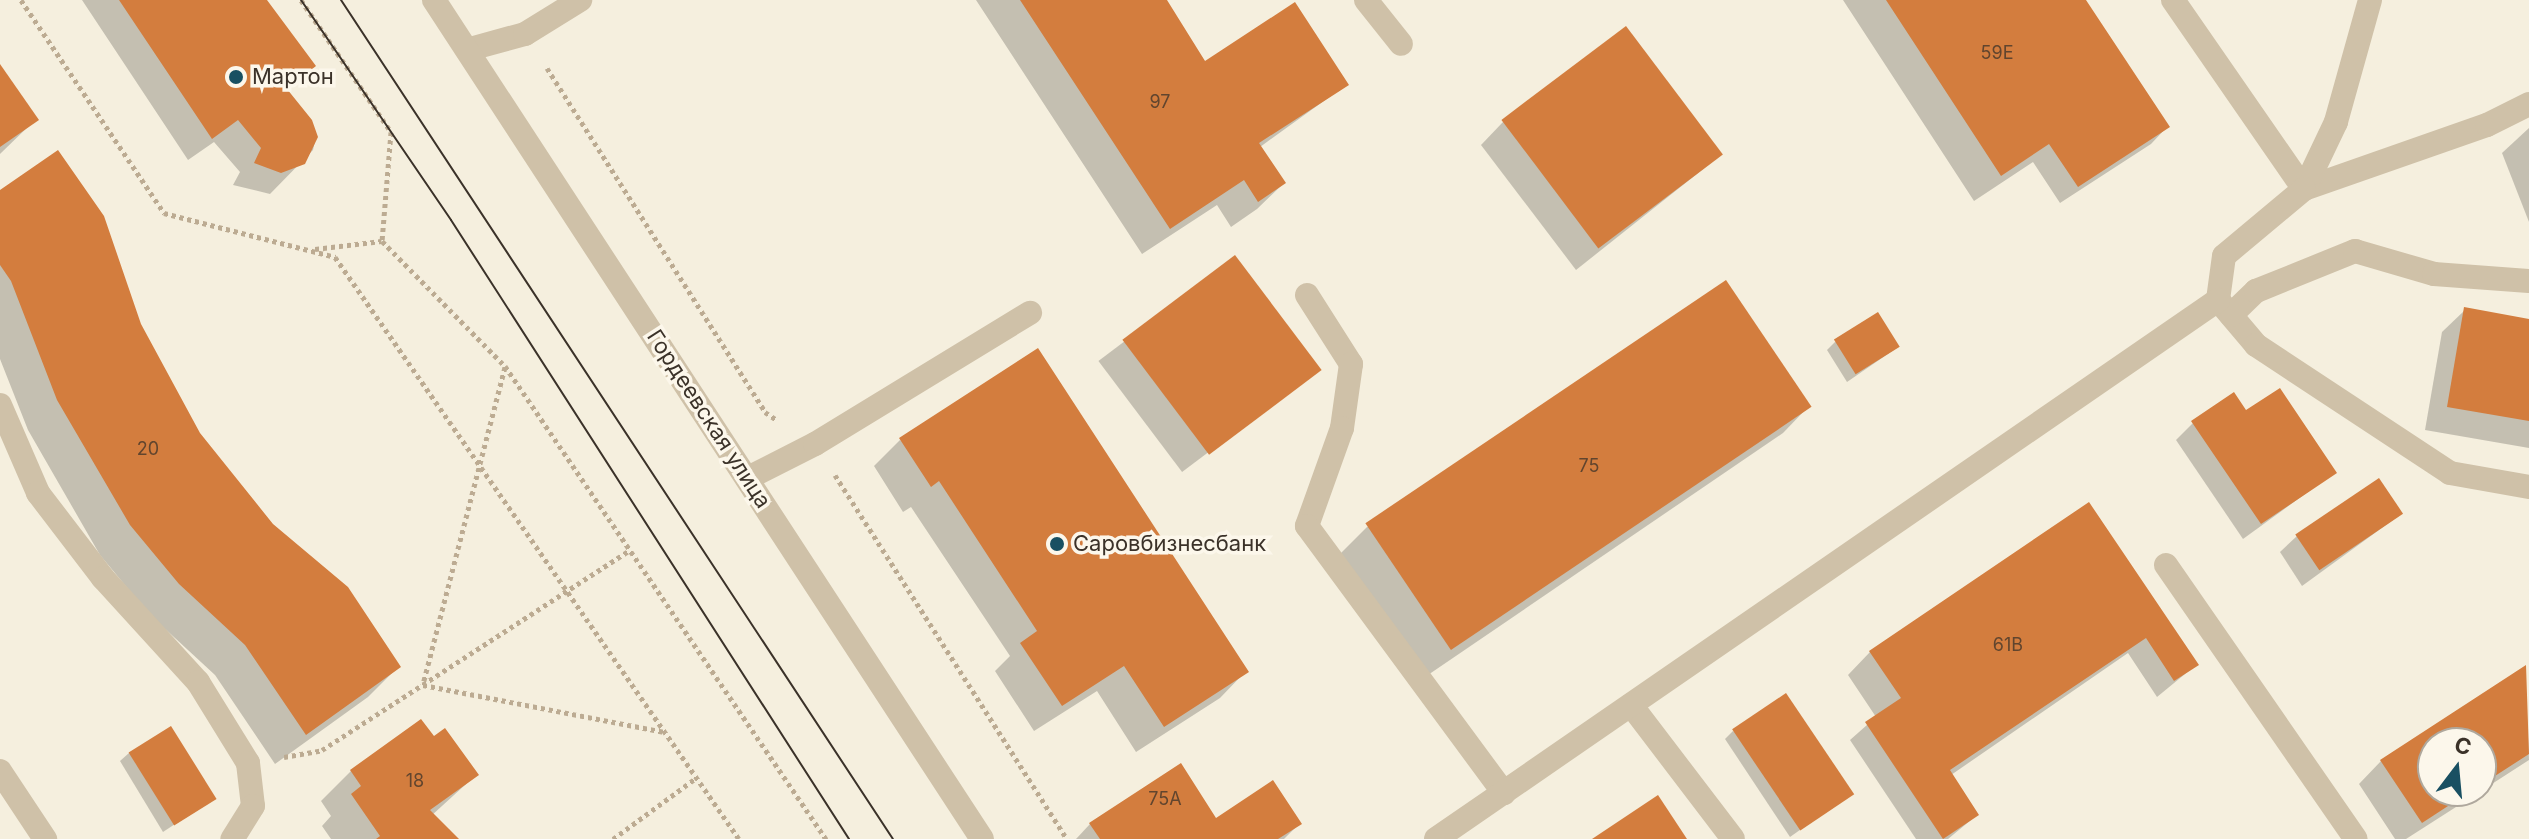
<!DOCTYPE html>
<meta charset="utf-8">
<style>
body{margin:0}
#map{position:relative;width:2529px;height:839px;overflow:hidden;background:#f5efde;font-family:Inter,sans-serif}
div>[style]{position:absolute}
.shadow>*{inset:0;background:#0003;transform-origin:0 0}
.building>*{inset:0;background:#d37d3e;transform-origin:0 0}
.path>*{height:5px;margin-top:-2.5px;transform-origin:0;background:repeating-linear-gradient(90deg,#bcab92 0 4px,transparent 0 8px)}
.lane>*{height:24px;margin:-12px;padding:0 12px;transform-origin:12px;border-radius:12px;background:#cfc1a8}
.street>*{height:24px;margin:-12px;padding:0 12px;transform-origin:12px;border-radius:12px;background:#cfc1a8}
.tram>*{height:2px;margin:-1px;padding:0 1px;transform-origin:1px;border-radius:1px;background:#3b3229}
.dots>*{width:22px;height:22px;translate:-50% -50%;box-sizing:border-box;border:4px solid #fcf7eb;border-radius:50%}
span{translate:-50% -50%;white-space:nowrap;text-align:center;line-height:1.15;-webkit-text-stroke:7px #fcf7eb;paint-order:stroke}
.number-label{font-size:18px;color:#61452e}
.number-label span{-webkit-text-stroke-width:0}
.poi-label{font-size:22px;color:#3b3229}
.left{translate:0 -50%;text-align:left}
.street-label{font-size:22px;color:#3b3229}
.north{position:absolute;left:2417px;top:727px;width:80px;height:80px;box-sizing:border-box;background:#fcf7eb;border:2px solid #afa89d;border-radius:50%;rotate:16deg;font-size:22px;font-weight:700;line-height:32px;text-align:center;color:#3b3229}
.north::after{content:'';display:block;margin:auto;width:28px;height:36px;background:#195062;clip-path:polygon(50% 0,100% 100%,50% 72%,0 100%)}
</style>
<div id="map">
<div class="shadow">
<i style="clip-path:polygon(82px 0,264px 0,313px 65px,286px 91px,316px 137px,313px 150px,270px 194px,233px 185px,240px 172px,214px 142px,188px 160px)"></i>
<i style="clip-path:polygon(976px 0,1164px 0,1206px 63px,1346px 85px,1260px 147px,1284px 183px,1257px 209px,1231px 227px,1217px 205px,1142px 254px)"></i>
<i style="clip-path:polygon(1843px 0,2084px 0,2167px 127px,2151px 144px,2060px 203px,2033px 162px,1974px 201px)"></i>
<i style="clip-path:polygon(0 68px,36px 119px,0 154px)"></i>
<i style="clip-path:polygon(1503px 122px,1722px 154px,1576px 270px,1481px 145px)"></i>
<i style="clip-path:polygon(2529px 128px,2529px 222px,2502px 153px)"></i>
<i style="clip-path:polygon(0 193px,272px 526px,399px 666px,368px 697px,275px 764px,215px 675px,149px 614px,100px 555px,28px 430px,0 359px)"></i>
<i style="left:1235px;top:258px;width:139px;height:171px;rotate:53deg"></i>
<i style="clip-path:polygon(2465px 310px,2529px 321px,2529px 448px,2425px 430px,2442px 332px)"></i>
<i style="clip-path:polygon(1835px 342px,1898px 347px,1847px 382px,1827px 350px)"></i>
<i style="clip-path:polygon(1809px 406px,1783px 433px,1425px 677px,1341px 553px,1367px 527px)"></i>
<i style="clip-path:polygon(2245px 413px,2334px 473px,2243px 539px,2176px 440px,2193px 423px)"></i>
<i style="clip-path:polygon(900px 440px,1246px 671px,1220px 698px,1136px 752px,1097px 691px,1034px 731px,995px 671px,1010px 656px,911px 507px,903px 512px,874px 466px)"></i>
<i style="clip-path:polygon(2401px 514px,2302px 586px,2280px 552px,2297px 536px)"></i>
<i style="clip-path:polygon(2066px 521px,2196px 665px,2157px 697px,2128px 653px,1951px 775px,1977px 815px,1948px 839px,1916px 839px,1850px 740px,1876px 717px,1848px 675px,1870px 652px)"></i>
<i style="clip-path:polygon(2525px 668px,2529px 760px,2481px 791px,2481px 743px,2433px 743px,2433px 791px,2481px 791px,2406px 839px,2395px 839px,2359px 784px,2381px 761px)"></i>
<i style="clip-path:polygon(1733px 731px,1851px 794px,1790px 837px,1725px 739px)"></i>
<i style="clip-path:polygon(433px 738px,476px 775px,431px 816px,443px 832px,449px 829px,456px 839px,331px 839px,322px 826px,331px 816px,321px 801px,351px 771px)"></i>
<i style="clip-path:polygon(129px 753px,213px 799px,163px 832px,120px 761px)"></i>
<i style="clip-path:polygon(1215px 820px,1299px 824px,1284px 839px,1076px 839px,1090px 824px)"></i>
</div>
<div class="building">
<i style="clip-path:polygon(119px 0,267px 0,316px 66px,287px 89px,312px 120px,318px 137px,305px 164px,281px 173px,254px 163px,261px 148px,238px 120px,212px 139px)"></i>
<i style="clip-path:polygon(1020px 0,1167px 0,1205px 61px,1295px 2px,1349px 85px,1259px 143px,1286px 183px,1258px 202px,1244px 180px,1170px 229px)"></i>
<i style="clip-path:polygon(1886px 0,2086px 0,2170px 127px,2078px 187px,2049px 144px,2001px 176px)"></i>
<i style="left:1626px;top:26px;width:161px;height:156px;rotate:53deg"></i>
<i style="clip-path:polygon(0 64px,39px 120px,0 147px)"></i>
<i style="clip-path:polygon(58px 150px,104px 216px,141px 324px,200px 433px,273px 524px,348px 587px,401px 667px,306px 735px,245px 645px,179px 584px,130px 525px,57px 400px,11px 281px,0 265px,0 190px)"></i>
<i style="left:1235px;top:255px;width:144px;height:141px;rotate:53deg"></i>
<i style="left:1726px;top:280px;width:153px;height:435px;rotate:56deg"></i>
<i style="clip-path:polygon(2464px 307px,2529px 319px,2529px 421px,2447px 407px)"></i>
<i style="left:1878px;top:312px;width:41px;height:52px;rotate:58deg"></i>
<i style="clip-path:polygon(1038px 348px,1249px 672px,1164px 727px,1124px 666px,1062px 706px,1020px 643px,1037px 631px,939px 481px,931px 487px,899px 438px)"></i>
<i style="clip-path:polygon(2280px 388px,2337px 473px,2261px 524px,2191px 421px,2234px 392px,2246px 410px)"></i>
<i style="left:2379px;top:478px;width:43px;height:101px;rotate:56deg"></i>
<i style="clip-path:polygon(2089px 502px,2199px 665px,2174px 681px,2146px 638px,1950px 770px,1979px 815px,1943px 839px,1865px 722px,1901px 698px,1869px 651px)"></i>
<i style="clip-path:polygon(2526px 665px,2529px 754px,2481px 785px,2481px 743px,2433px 743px,2433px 791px,2471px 791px,2422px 823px,2380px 760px)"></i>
<i style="left:1786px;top:693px;width:122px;height:65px;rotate:56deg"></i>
<i style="clip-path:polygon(421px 719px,434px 736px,445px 728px,479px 775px,430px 810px,459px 839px,376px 839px,380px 836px,351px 794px,361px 786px,350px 770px)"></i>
<i style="left:171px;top:726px;width:86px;height:50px;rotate:58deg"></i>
<i style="clip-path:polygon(1181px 763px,1216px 818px,1273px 780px,1302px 824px,1278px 839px,1100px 839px,1089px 823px)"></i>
<i style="clip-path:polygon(1658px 795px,1687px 839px,1592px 839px)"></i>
</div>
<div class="path">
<i style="left:21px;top:0;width:257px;rotate:56.1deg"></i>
<i style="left:164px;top:213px;width:177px;rotate:14.4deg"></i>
<i style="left:335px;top:257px;width:708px;rotate:55.23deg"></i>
<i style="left:301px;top:0;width:160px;rotate:55.7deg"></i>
<i style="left:391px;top:132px;width:109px;rotate:94.7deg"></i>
<i style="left:547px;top:68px;width:407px;rotate:57.6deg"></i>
<i style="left:765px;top:412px;width:14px;rotate:34deg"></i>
<i style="left:315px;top:249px;width:67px;rotate:-6.8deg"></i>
<i style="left:382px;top:241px;width:175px;rotate:45.5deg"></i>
<i style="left:505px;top:366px;width:572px;rotate:55.84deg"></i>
<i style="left:505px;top:367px;width:328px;rotate:104.5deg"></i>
<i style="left:423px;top:685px;width:246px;rotate:11deg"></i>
<i style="left:835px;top:475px;width:432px;rotate:57.5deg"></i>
<i style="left:284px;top:757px;width:39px;rotate:-10deg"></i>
<i style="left:322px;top:750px;width:367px;rotate:-33deg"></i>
<i style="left:613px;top:839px;width:103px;rotate:-36.3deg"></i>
</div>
<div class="lane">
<i style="left:1366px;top:0;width:56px;rotate:51.5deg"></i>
<i style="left:2173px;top:0;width:230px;rotate:55.3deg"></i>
<i style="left:2304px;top:189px;width:194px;rotate:-19.3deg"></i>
<i style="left:2487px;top:125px;width:47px;rotate:-26.6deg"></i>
<i style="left:2370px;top:0;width:127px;rotate:105.6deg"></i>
<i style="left:2336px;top:122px;width:74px;rotate:115.5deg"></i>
<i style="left:2304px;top:189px;width:104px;rotate:140.1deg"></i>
<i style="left:2224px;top:256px;width:44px;rotate:97.8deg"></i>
<i style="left:2218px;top:300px;width:59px;rotate:49.8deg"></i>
<i style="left:2256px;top:345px;width:232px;rotate:33.4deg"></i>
<i style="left:2450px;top:473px;width:80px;rotate:10deg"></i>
<i style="left:470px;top:49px;width:57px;rotate:-15.3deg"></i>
<i style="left:525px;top:34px;width:65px;rotate:-31.7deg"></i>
<i style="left:1307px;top:295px;width:82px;rotate:57.5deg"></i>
<i style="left:1351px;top:364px;width:65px;rotate:98deg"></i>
<i style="left:1342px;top:428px;width:104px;rotate:109.7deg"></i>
<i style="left:1307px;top:526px;width:332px;rotate:53.6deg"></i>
<i style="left:2231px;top:315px;width:35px;rotate:-44deg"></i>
<i style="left:2256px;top:291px;width:107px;rotate:-22deg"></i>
<i style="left:2355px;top:251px;width:82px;rotate:16.2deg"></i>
<i style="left:2434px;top:274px;width:95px;rotate:4.2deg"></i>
<i style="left:0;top:405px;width:96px;rotate:66.6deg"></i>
<i style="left:38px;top:493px;width:107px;rotate:52.6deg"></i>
<i style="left:103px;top:578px;width:141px;rotate:47.6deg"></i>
<i style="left:198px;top:682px;width:95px;rotate:58.3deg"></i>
<i style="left:248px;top:763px;width:43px;rotate:83.4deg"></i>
<i style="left:253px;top:806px;width:39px;rotate:122deg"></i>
<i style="left:748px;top:478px;width:75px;rotate:-26.9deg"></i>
<i style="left:815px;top:444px;width:252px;rotate:-31.4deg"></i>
<i style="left:2166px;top:565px;width:333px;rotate:55.3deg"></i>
<i style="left:1631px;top:705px;width:168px;rotate:52.7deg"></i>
</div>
<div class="street">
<i style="left:434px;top:0;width:1002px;rotate:56.85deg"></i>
<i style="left:0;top:771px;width:82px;rotate:56.5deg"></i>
<i style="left:1436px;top:839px;width:950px;rotate:-34.58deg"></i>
</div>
<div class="tram">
<i style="left:301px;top:0;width:266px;rotate:55.7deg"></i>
<i style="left:451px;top:220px;width:736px;rotate:57.26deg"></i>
<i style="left:341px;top:0;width:1004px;rotate:56.66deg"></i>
</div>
<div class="dots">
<i style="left:236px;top:77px;background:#195062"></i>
<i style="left:1057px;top:544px;background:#195062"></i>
</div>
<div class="number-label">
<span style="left:1997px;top:53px">59Е</span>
<span style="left:1160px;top:102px">97</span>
<span style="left:148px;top:449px">20</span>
<span style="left:1589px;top:466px">75</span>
<span style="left:2008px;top:645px">61В</span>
<span style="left:415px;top:781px">18</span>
<span style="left:1165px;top:799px">75А</span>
</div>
<div class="poi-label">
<span class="left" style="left:252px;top:77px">Мартон</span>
<span class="left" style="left:1073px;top:544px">Саровбизнесбанк</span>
</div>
<div class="street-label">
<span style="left:709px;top:419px;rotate:57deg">Гордеевская улица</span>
</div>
<div class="north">С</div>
</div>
